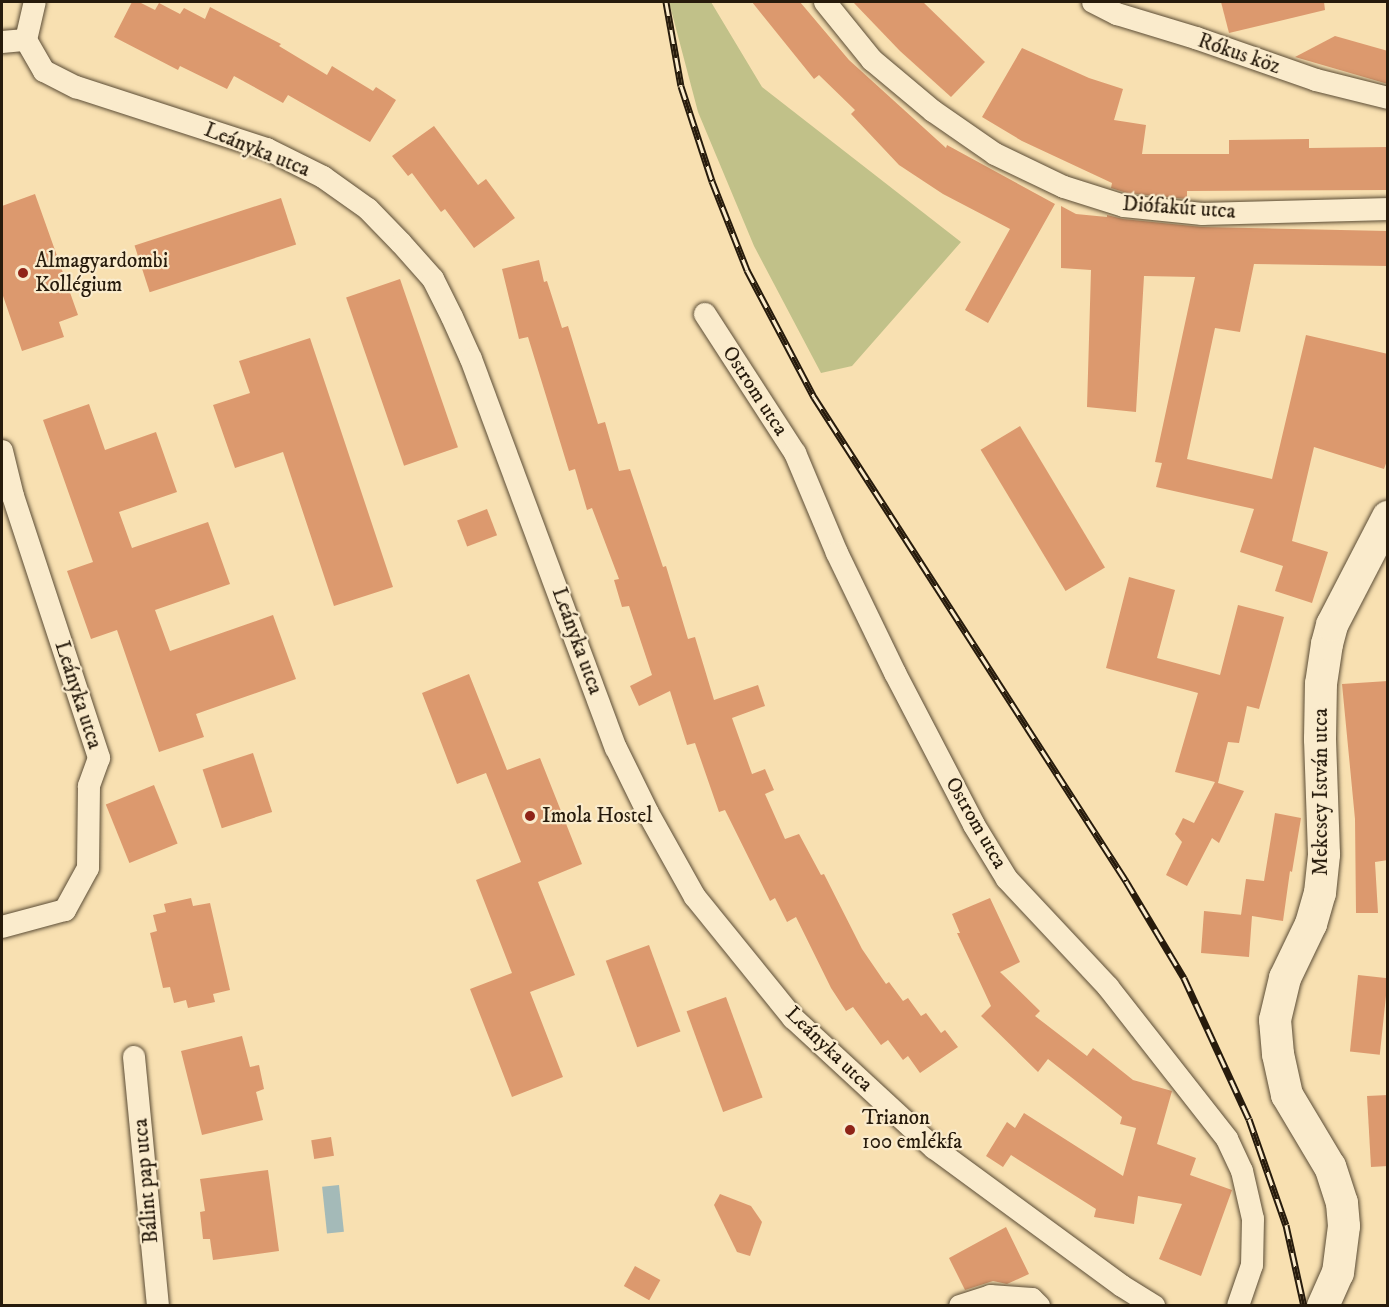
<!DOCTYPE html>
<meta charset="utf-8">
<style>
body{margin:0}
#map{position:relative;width:1389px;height:1307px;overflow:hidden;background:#f8e0b1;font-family:"IM FELL DW Pica",serif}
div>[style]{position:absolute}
.green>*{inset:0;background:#c1c189}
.water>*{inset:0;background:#a4bab8;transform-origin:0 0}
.building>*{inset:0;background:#dc996e;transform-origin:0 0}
.roads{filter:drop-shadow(0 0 2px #5b4c35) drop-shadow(0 0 2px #5b4c35)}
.street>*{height:22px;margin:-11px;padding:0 11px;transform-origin:11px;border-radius:11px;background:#faebcc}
.secondary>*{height:32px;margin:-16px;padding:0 16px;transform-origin:16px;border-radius:16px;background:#faebcc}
.rail>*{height:7px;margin-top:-3.5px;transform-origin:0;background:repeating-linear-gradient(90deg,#faebcc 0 14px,#271b0c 0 28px);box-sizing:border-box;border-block:2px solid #271b0c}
.dots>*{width:16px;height:16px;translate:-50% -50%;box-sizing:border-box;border:3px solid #faebcc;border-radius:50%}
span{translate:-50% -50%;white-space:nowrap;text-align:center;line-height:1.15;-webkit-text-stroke:4.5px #faebcc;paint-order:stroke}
.street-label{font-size:21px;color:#271b0c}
.poi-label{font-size:21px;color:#271b0c}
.left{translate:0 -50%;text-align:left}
.frame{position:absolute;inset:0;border:3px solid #271b0c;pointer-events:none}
</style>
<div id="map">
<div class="green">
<i style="clip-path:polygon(669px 2px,711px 2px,762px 87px,961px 242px,852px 366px,821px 373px,754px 246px,698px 112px)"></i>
</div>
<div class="water">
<i style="left:339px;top:1185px;width:47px;height:17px;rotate:84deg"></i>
</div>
<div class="building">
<i style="clip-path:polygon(132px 2px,139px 2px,155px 10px,159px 3px,180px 14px,184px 8px,205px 19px,210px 7px,281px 44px,279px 46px,327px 75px,332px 66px,373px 91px,376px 87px,396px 100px,370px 142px,288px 95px,283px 103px,234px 76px,227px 89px,180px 66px,178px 70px,114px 37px)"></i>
<i style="clip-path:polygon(752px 2px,800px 2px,849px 60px,946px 148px,947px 145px,1055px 204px,988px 323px,965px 310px,1010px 229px,943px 194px,899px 165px,851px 114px,855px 110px,819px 75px,814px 79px)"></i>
<i style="clip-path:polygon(853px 2px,923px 2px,985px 62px,951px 97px,900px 51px)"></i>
<i style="clip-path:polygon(1221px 2px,1324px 2px,1325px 10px,1229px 33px)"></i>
<i style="clip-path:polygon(1335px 36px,1388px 51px,1388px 84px,1295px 57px)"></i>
<i style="clip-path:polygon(1022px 48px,1089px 78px,1123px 89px,1114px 120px,1146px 125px,1142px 154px,1229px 154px,1229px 140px,1309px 139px,1309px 148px,1388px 147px,1388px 190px,1187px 191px,1187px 199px,1127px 193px,1111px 188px,1112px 183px,1022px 141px,982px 117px)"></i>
<i style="clip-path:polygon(434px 126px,478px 185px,486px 179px,515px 218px,474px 248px,445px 209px,441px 212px,412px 173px,408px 176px,392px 156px)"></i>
<i style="clip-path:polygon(35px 194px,78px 315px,59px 322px,64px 337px,22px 351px,2px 293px,2px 206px)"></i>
<i style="left:281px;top:198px;width:49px;height:154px;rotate:72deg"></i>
<i style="clip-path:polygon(1061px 206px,1076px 214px,1107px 217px,1107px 215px,1123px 219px,1202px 227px,1388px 231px,1388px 266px,1254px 264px,1240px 332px,1215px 328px,1187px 459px,1272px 479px,1306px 335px,1388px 354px,1388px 458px,1384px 469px,1314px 447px,1292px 541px,1328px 552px,1312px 603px,1275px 591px,1283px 566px,1240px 552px,1254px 509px,1156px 487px,1162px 463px,1155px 462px,1195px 277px,1144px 276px,1136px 412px,1087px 407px,1091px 270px,1061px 268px)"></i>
<i style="clip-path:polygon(539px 260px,544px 282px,547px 281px,562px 328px,568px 326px,598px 424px,605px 422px,619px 471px,630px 469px,663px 567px,666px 566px,688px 639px,695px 637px,714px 700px,758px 685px,765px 706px,732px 718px,752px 774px,765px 769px,774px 790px,765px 794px,785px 839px,799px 834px,821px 875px,824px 874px,862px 949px,886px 984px,889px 982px,903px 1001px,908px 998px,921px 1016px,926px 1013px,941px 1033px,945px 1030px,958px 1047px,920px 1073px,908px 1056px,903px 1060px,888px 1040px,881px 1045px,853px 1007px,846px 1011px,831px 988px,796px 917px,787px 922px,775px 898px,770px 901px,725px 810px,719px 812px,695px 743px,687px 745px,670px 691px,639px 706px,630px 686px,652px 675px,629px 606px,622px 607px,614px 580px,619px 579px,592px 508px,587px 510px,575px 469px,569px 471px,528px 337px,519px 339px,502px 269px)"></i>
<i style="left:400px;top:279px;width:178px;height:57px;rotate:71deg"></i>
<i style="clip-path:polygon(310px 338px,393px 587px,334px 606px,283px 452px,235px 468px,213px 405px,250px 393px,239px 361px)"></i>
<i style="clip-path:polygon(89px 404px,105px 450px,156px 432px,177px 492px,119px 512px,132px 548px,208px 522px,230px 584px,155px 610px,170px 651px,273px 615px,296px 679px,196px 714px,204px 737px,159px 752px,117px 630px,91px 639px,67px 571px,93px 562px,43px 420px)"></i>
<i style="left:1020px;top:426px;width:165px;height:46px;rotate:59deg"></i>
<i style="left:487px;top:509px;width:28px;height:32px;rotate:69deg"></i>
<i style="clip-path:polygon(1129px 577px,1175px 590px,1157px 658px,1220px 675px,1238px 605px,1284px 617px,1259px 709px,1247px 706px,1239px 743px,1228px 742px,1218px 783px,1244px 791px,1219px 843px,1212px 838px,1187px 886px,1166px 875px,1182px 842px,1175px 834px,1183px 818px,1194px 823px,1215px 782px,1175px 772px,1198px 693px,1106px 668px)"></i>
<i style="clip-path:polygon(469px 674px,507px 770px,540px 758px,582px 864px,538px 882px,575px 975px,530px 992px,563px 1077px,512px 1097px,470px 989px,512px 973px,476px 880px,521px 862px,486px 773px,457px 784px,422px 693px)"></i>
<i style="clip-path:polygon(1388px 681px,1388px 860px,1375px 862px,1378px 913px,1356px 913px,1355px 819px,1342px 684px)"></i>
<i style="left:253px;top:753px;width:62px;height:53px;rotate:72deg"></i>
<i style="left:154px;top:785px;width:63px;height:52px;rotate:68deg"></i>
<i style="clip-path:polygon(1275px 813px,1301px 818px,1292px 872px,1290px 871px,1283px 921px,1252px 916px,1249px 957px,1201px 953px,1204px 911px,1243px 915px,1241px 915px,1246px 879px,1264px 881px)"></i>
<i style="clip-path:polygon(191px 898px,193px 906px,210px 903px,230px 990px,213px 994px,215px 1002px,188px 1008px,186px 1000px,174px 1003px,170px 987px,163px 988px,150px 933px,157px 931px,153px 915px,166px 912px,164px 904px)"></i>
<i style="clip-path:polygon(990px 898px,1020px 962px,1000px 972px,1040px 1011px,1035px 1016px,1087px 1056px,1093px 1048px,1133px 1080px,1172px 1091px,1157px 1144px,1196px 1158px,1190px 1175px,1232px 1190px,1201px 1276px,1159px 1259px,1182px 1204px,1138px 1196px,1134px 1224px,1094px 1217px,1096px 1209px,1011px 1155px,1003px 1167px,986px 1156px,1007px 1122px,1015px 1128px,1024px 1113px,1123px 1176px,1136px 1128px,1120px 1124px,1122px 1117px,1048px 1059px,1038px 1072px,981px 1016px,991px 1006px,957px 933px,960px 933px,952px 914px)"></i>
<i style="left:649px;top:945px;width:92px;height:46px;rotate:70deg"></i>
<i style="left:1358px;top:975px;width:30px;height:77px;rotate:6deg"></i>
<i style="left:726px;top:997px;width:107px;height:42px;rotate:70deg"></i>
<i style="clip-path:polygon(242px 1036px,250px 1067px,259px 1065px,264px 1089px,256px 1092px,263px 1120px,202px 1135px,181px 1051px)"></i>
<i style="clip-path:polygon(1388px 1095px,1388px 1166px,1371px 1167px,1367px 1096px)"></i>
<i style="left:331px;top:1137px;width:19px;height:20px;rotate:81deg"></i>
<i style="clip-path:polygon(268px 1170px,279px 1251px,213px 1260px,210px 1239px,203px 1239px,200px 1212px,205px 1211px,200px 1179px)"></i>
<i style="clip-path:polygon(720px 1194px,751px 1206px,762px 1222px,750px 1256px,737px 1252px,714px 1205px)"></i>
<i style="clip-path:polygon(1006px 1227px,1029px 1274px,1007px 1284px,993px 1281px,965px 1290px,949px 1258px)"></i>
<i style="left:635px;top:1266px;width:29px;height:23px;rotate:29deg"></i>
</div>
<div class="roads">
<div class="street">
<i style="left:825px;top:2px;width:75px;rotate:51deg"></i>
<i style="left:872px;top:60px;width:80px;rotate:39.9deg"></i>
<i style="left:933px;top:111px;width:75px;rotate:34.7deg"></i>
<i style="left:995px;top:154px;width:76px;rotate:25.6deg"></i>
<i style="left:1064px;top:187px;width:63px;rotate:17.6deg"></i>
<i style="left:1124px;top:206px;width:79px;rotate:5.8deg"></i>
<i style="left:1203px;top:214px;width:185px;rotate:-1.5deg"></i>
<i style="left:1093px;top:2px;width:27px;rotate:27deg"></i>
<i style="left:1117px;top:14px;width:83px;rotate:16.9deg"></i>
<i style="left:1196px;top:38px;width:127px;rotate:19.3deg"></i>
<i style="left:1316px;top:80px;width:74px;rotate:14deg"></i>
<i style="left:26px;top:40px;width:36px;rotate:60deg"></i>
<i style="left:44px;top:71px;width:36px;rotate:27deg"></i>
<i style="left:76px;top:87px;width:201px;rotate:18deg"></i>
<i style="left:267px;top:149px;width:63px;rotate:26.6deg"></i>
<i style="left:323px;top:177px;width:55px;rotate:35.4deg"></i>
<i style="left:368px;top:209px;width:47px;rotate:45.9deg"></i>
<i style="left:401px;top:243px;width:48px;rotate:48.4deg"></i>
<i style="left:433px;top:279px;width:42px;rotate:63.4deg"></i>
<i style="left:452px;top:317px;width:46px;rotate:65.7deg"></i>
<i style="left:471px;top:359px;width:415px;rotate:69.6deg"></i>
<i style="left:616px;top:748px;width:72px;rotate:63.8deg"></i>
<i style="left:648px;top:813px;width:96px;rotate:60.8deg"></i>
<i style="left:695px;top:897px;width:156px;rotate:51deg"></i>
<i style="left:793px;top:1018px;width:192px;rotate:42.7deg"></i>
<i style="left:934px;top:1148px;width:233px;rotate:36.3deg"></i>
<i style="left:1122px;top:1286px;width:38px;rotate:32deg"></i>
<i style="left:26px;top:40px;width:39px;rotate:-77deg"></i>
<i style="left:2px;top:42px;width:24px;rotate:-5deg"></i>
<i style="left:705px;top:314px;width:166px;rotate:57.1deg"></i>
<i style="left:795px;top:453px;width:108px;rotate:67.2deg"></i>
<i style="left:837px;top:553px;width:133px;rotate:64.2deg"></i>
<i style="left:895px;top:673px;width:171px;rotate:62.5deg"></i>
<i style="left:974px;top:825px;width:63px;rotate:58.6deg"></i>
<i style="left:1007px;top:879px;width:148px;rotate:46.9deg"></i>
<i style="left:1108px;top:987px;width:193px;rotate:51.9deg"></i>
<i style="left:1227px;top:1139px;width:35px;rotate:65deg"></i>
<i style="left:1242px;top:1171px;width:49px;rotate:77.1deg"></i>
<i style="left:1253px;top:1219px;width:46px;rotate:91.2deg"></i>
<i style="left:1252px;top:1265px;width:43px;rotate:108.9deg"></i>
<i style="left:2px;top:451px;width:46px;rotate:76.3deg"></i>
<i style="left:13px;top:496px;width:276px;rotate:71.8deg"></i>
<i style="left:99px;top:758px;width:30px;rotate:110deg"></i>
<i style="left:89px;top:786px;width:82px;rotate:90.7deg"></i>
<i style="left:88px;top:868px;width:48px;rotate:118.7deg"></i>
<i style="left:65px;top:910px;width:65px;rotate:164.9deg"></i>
<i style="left:134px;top:1057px;width:250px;rotate:84.5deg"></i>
<i style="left:960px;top:1306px;width:32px;rotate:-18deg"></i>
<i style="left:990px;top:1296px;width:42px;rotate:4.1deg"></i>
<i style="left:1032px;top:1299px;width:10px;rotate:45deg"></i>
</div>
<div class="secondary">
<i style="left:1323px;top:1306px;width:36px;rotate:-66deg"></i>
<i style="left:1338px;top:1273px;width:47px;rotate:-82.7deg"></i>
<i style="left:1344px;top:1226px;width:23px;rotate:-95deg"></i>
<i style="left:1342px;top:1203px;width:38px;rotate:-108deg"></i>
<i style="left:1330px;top:1167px;width:84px;rotate:-120.8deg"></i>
<i style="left:1287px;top:1095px;width:42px;rotate:-102.4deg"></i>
<i style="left:1278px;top:1054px;width:34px;rotate:-95deg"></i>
<i style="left:1275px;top:1020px;width:43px;rotate:-76.6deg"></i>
<i style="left:1285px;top:978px;width:60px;rotate:-64.3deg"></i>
<i style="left:1311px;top:924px;width:32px;rotate:-74deg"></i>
<i style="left:1320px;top:893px;width:39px;rotate:-84deg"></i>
<i style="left:1324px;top:854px;width:115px;rotate:-92deg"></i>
<i style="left:1320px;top:739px;width:55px;rotate:-89deg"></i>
<i style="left:1321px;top:684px;width:40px;rotate:-81.5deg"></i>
<i style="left:1327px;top:644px;width:20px;rotate:-75deg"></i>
<i style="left:1332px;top:625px;width:122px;rotate:-62.6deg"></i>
</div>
</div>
<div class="rail">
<i style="left:666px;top:2px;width:85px;rotate:79.9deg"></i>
<i style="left:681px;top:86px;width:100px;rotate:71.9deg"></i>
<i style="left:712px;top:181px;width:96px;rotate:68.5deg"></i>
<i style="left:747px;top:270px;width:144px;rotate:62.2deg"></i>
<i style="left:814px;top:397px;width:576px;rotate:57.19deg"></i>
<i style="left:1126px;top:881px;width:113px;rotate:59.1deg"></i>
<i style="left:1184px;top:978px;width:155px;rotate:65.3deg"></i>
<i style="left:1249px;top:1119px;width:112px;rotate:70.8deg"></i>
<i style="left:1286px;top:1225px;width:83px;rotate:77.5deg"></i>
</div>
<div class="dots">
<i style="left:23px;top:273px;background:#8f2418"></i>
<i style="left:530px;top:816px;background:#8f2418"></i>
<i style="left:850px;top:1130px;background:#8f2418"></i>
</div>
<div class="street-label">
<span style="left:1239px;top:54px;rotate:19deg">Rókus köz</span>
<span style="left:257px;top:150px;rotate:22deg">Leányka utca</span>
<span style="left:1179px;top:208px;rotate:4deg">Diófakút utca</span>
<span style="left:755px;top:391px;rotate:57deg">Ostrom utca</span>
<span style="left:577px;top:641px;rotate:70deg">Leányka utca</span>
<span style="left:78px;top:695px;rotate:72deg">Leányka utca</span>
<span style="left:1321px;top:792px;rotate:-90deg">Mekcsey István utca</span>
<span style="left:976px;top:823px;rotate:60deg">Ostrom utca</span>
<span style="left:829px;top:1049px;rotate:44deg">Leányka utca</span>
<span style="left:146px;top:1181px;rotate:-95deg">Bálint pap utca</span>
</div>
<div class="poi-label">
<span class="left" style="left:35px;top:273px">Almagyardombi<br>Kollégium</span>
<span class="left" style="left:542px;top:816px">Imola Hostel</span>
<span class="left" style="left:862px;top:1130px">Trianon<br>100 emlékfa</span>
</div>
<div class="frame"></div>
</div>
